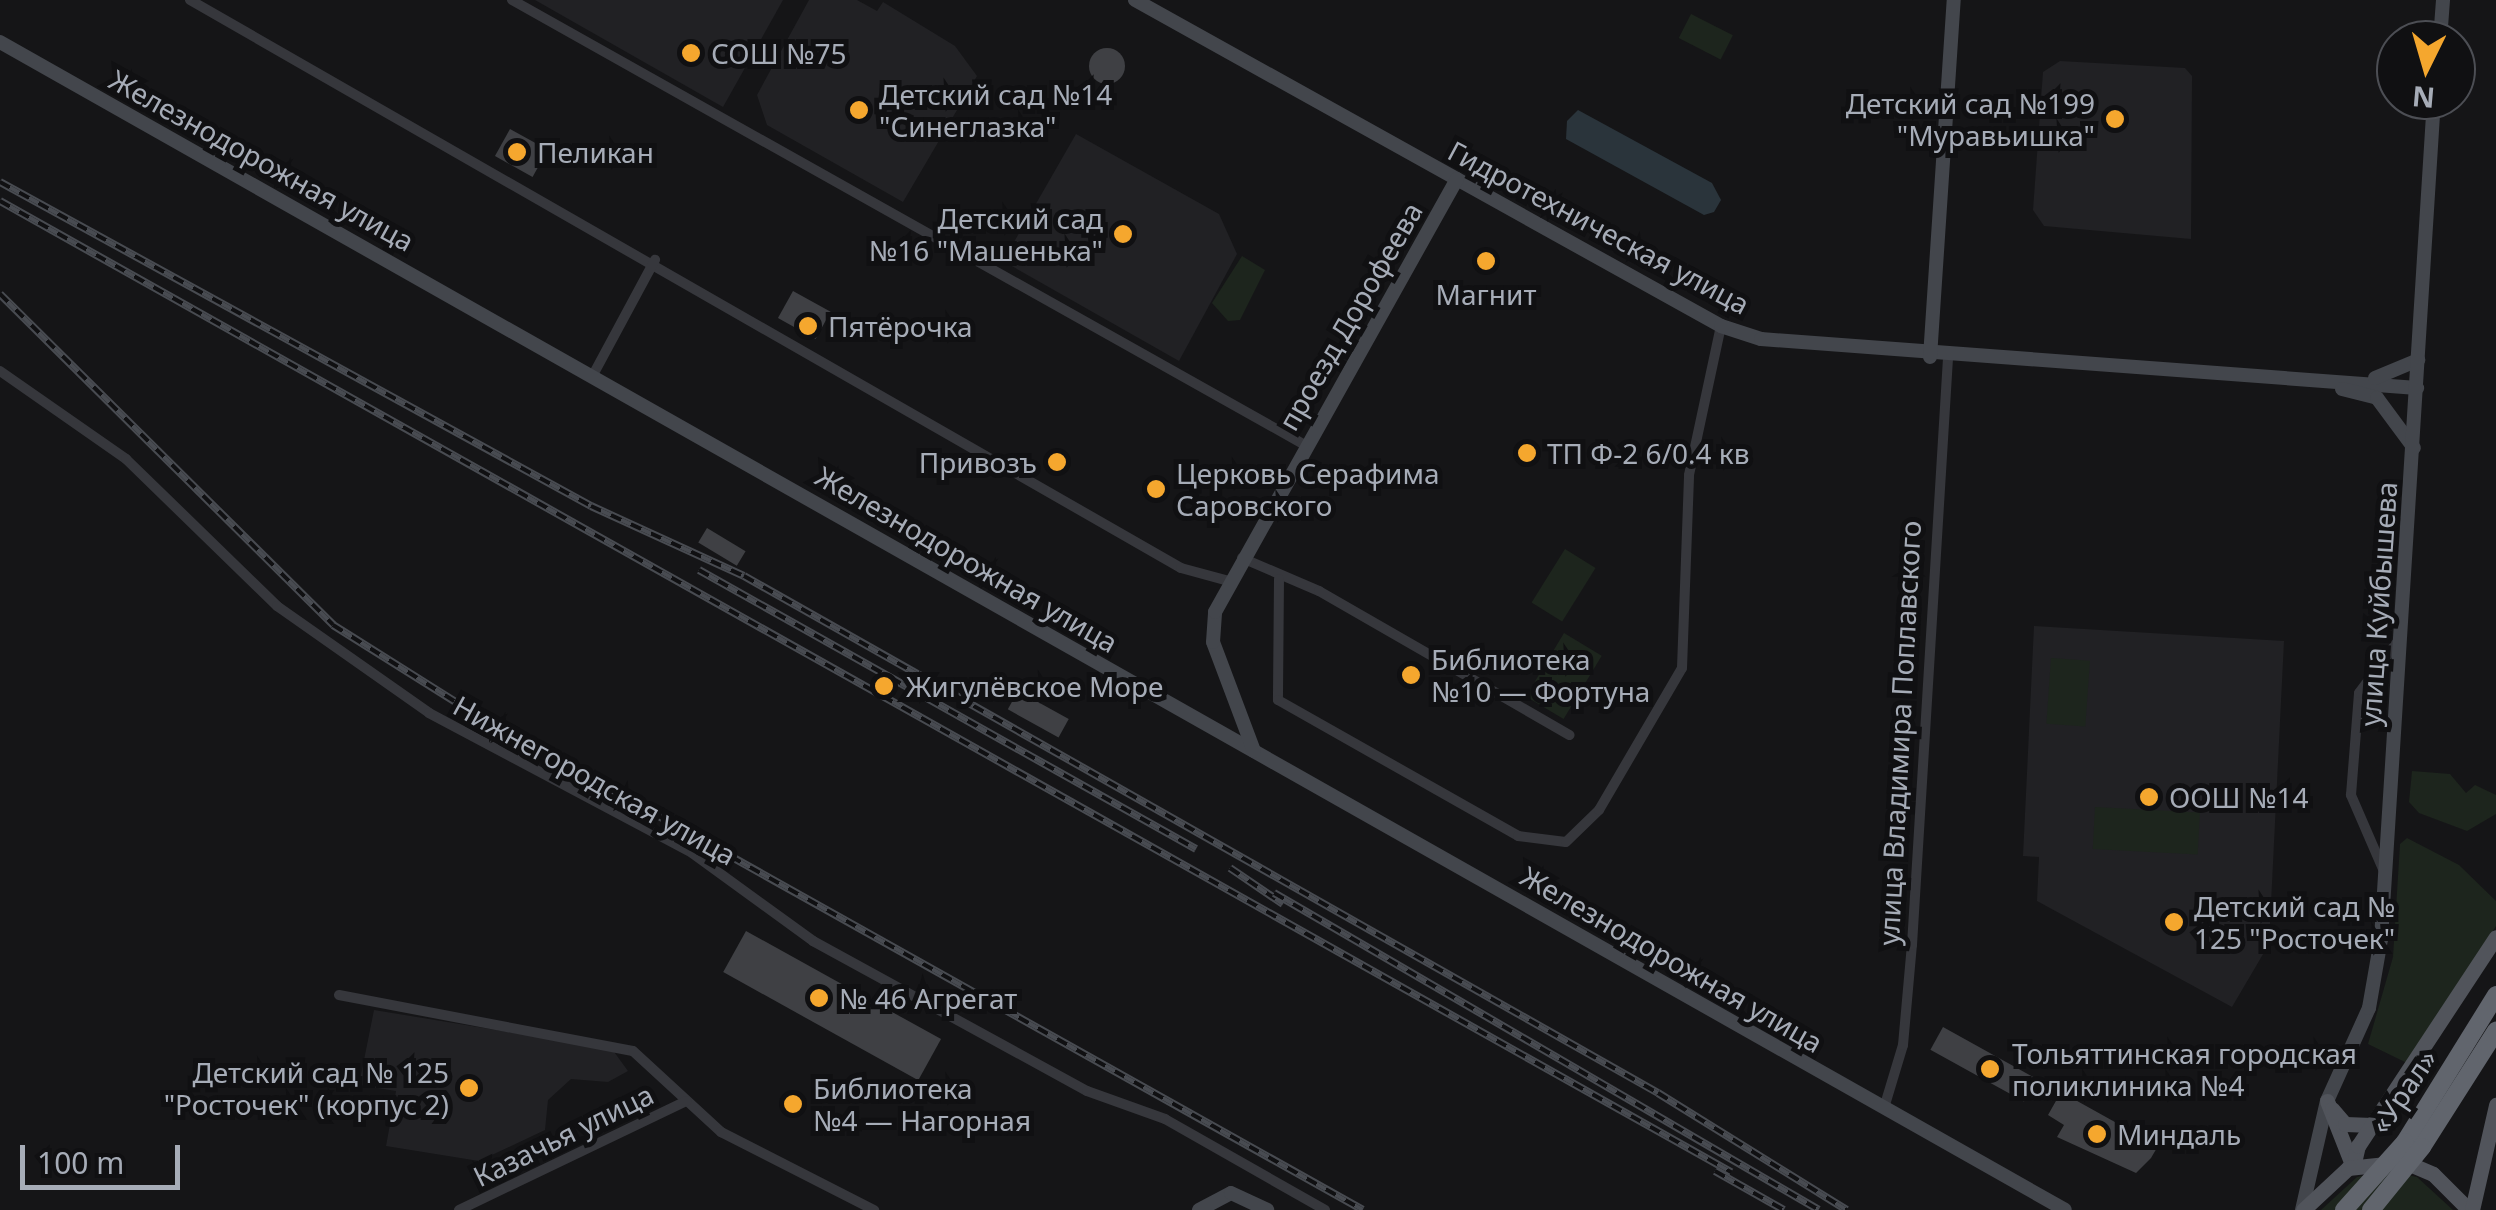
<!DOCTYPE html>
<meta charset="utf-8">
<style>
body{margin:0}
#map{position:relative;width:2496px;height:1210px;overflow:hidden;background:#151517;font-family:"Noto Sans",sans-serif}
div>[style]{position:absolute}
.built>*{inset:0;background:#212124}
.green>*{inset:0;background:#1d251d;transform-origin:0 0}
.water>*{inset:0;background:#2a343b}
.building>*{inset:0;background:#3f4044;transform-origin:0 0}
.round{border-radius:50%}
.street>*{height:10px;margin:-5px;padding:0 5px;transform-origin:5px;border-radius:5px;background:#36373c}
.secondary>*{height:14px;margin:-7px;padding:0 7px;transform-origin:7px;border-radius:7px;background:#43464c}
.primary>*{height:15px;margin:-7.5px;padding:0 7.5px;transform-origin:7.5px;border-radius:7.5px;background:#51545b}
.highway>*{height:18px;margin:-9px;padding:0 9px;transform-origin:9px;border-radius:9px;background:#61656d}
.rail>*{height:8px;margin-top:-4px;transform-origin:0;background:repeating-linear-gradient(90deg,#101012 0 11px,#484b51 0 22px);box-sizing:border-box;border-block:2px solid #484b51}
.highway-bridge>*{height:18px;margin:-9px;padding:0 9px;transform-origin:9px;border-radius:9px;background:#61656d}
.dots>*{width:28px;height:28px;translate:-50% -50%;box-sizing:border-box;border:5px solid #101012;border-radius:50%}
span{translate:-50% -50%;white-space:nowrap;text-align:center;line-height:1.15;-webkit-text-stroke:10px #101012;paint-order:stroke}
.poi-label{font-size:28px;color:#a6acb7}
.left{translate:0 -50%;text-align:left}
.right{translate:-100% -50%;text-align:right}
.street-label{font-size:28px;color:#a6acb7}
.north{position:absolute;left:2376px;top:20px;width:100px;height:100px;box-sizing:border-box;background:#101012;border:2px solid #4c4e54;border-radius:50%;rotate:185deg;font-size:28px;font-weight:700;line-height:40px;text-align:center;color:#a6acb7}
.north::after{content:'';display:block;margin:auto;width:35px;height:45px;background:#f5a72e;clip-path:polygon(50% 0,100% 100%,50% 72%,0 100%)}
.scale{position:absolute;left:20px;top:1145px;width:160px;height:45px;box-sizing:border-box;border:5px solid #a6acb7;border-top:0;padding-left:12px;font-size:30px;line-height:35px;white-space:nowrap;color:#a6acb7;-webkit-text-stroke:8px #101012;paint-order:stroke}
</style>
<div id="map">
<div class="built">
<i style="clip-path:polygon(535px 0,783px 0,723px 107px)"></i>
<i style="clip-path:polygon(809px 0,857px 0,877px 11px,883px 2px,955px 46px,977px 76px,903px 202px,767px 125px,757px 95px)"></i>
<i style="clip-path:polygon(2060px 61px,2185px 68px,2192px 76px,2191px 239px,2044px 226px,2033px 210px,2043px 72px)"></i>
<i style="clip-path:polygon(1076px 134px,1219px 214px,1237px 254px,1179px 361px,1003px 261px)"></i>
<i style="clip-path:polygon(2034px 626px,2284px 641px,2269px 944px,2232px 1007px,2037px 901px,2039px 857px,2023px 856px)"></i>
<i style="clip-path:polygon(374px 1010px,612px 1049px,628px 1071px,608px 1082px,571px 1079px,548px 1100px,545px 1130px,479px 1161px,386px 1146px,396px 1091px,359px 1085px)"></i>
</div>
<div class="green">
<i style="left:1691px;top:14px;width:47px;height:27px;rotate:27deg"></i>
<i style="clip-path:polygon(1242px 256px,1265px 270px,1240px 320px,1228px 321px,1212px 303px)"></i>
<i style="left:1565px;top:549px;width:36px;height:63px;rotate:32deg"></i>
<i style="left:1564px;top:633px;width:44px;height:74px;rotate:31deg"></i>
<i style="left:2051px;top:658px;width:39px;height:66px;rotate:4deg"></i>
<i style="clip-path:polygon(2412px 771px,2450px 774px,2466px 793px,2475px 785px,2496px 795px,2496px 814px,2467px 831px,2419px 813px,2409px 802px)"></i>
<i style="left:2095px;top:807px;width:105px;height:42px;rotate:3deg"></i>
<i style="clip-path:polygon(2407px 838px,2459px 865px,2496px 901px,2496px 926px,2409px 1064px,2368px 1044px,2393px 957px,2400px 844px)"></i>
<i style="clip-path:polygon(2387px 1171px,2417px 1177px,2453px 1210px,2321px 1210px,2357px 1177px)"></i>
</div>
<div class="water">
<i style="clip-path:polygon(1578px 110px,1712px 183px,1721px 200px,1714px 212px,1704px 215px,1566px 139px,1567px 121px)"></i>
</div>
<div class="building">
<i class="round" style="left:1089px;top:48px;width:36px;height:36px"></i>
<i style="left:510px;top:129px;width:43px;height:31px;rotate:29deg"></i>
<i style="left:793px;top:291px;width:43px;height:31px;rotate:29deg"></i>
<i style="left:707px;top:528px;width:45px;height:17px;rotate:31deg"></i>
<i style="left:1018px;top:691px;width:58px;height:21px;rotate:29deg"></i>
<i style="left:746px;top:931px;width:223px;height:47px;rotate:29deg"></i>
<i style="left:1943px;top:1027px;width:107px;height:26px;rotate:29deg"></i>
<i style="clip-path:polygon(2061px 1092px,2158px 1146px,2151px 1158px,2136px 1173px,2057px 1137px,2064px 1125px,2048px 1115px)"></i>
</div>
<div class="street">
<i style="left:190px;top:0;width:1142px;rotate:29.82deg"></i>
<i style="left:1181px;top:568px;width:50px;rotate:15.2deg"></i>
<i style="left:512px;top:0;width:909px;rotate:29.3deg"></i>
<i style="left:0;top:371px;width:154px;rotate:34.9deg"></i>
<i style="left:126px;top:459px;width:211px;rotate:44.2deg"></i>
<i style="left:277px;top:606px;width:186px;rotate:35.1deg"></i>
<i style="left:429px;top:713px;width:298px;rotate:28deg"></i>
<i style="left:692px;top:853px;width:150px;rotate:36deg"></i>
<i style="left:813px;top:941px;width:312px;rotate:28.7deg"></i>
<i style="left:1087px;top:1091px;width:83px;rotate:19.7deg"></i>
<i style="left:1165px;top:1119px;width:184px;rotate:29.6deg"></i>
<i style="left:593px;top:375px;width:131px;rotate:-61.7deg"></i>
<i style="left:1242px;top:558px;width:84px;rotate:23.2deg"></i>
<i style="left:1319px;top:591px;width:289px;rotate:29.9deg"></i>
<i style="left:1279px;top:579px;width:121px;rotate:90.5deg"></i>
<i style="left:1278px;top:700px;width:276px;rotate:29.5deg"></i>
<i style="left:1518px;top:836px;width:48px;rotate:7.1deg"></i>
<i style="left:1566px;top:842px;width:46px;rotate:-44.1deg"></i>
<i style="left:1599px;top:810px;width:164px;rotate:-59.7deg"></i>
<i style="left:1682px;top:668px;width:193px;rotate:-87.9deg"></i>
<i style="left:1689px;top:475px;width:152px;rotate:-77.9deg"></i>
<i style="left:2383px;top:869px;width:81px;rotate:-113.4deg"></i>
<i style="left:2351px;top:795px;width:102px;rotate:-85.5deg"></i>
<i style="left:2359px;top:693px;width:65px;rotate:-53.1deg"></i>
<i style="left:339px;top:995px;width:299px;rotate:10.8deg"></i>
<i style="left:633px;top:1051px;width:120px;rotate:42.6deg"></i>
<i style="left:721px;top:1132px;width:172px;rotate:27deg"></i>
<i style="left:1884px;top:1108px;width:66px;rotate:-73.2deg"></i>
<i style="left:1903px;top:1045px;width:100px;rotate:-84.9deg"></i>
<i style="left:1912px;top:945px;width:588px;rotate:-86.49deg"></i>
<i style="left:459px;top:1210px;width:252px;rotate:-25.6deg"></i>
</div>
<div class="secondary">
<i style="left:1135px;top:0;width:671px;rotate:29.09deg"></i>
<i style="left:1721px;top:326px;width:42px;rotate:18deg"></i>
<i style="left:1761px;top:339px;width:658px;rotate:4.27deg"></i>
<i style="left:2440px;top:40px;width:40px;rotate:-85.7deg"></i>
<i style="left:0;top:42px;width:2372px;rotate:29.49deg"></i>
<i style="left:1930px;top:357px;width:358px;rotate:-86.2deg"></i>
<i style="left:2375px;top:378px;width:47px;rotate:-22.7deg"></i>
<i style="left:2342px;top:389px;width:36px;rotate:14deg"></i>
<i style="left:2377px;top:398px;width:62px;rotate:53.5deg"></i>
<i style="left:1254px;top:751px;width:116px;rotate:-110.6deg"></i>
<i style="left:1213px;top:642px;width:30px;rotate:-86deg"></i>
<i style="left:1215px;top:612px;width:496px;rotate:-60.8deg"></i>
<i style="left:1199px;top:1210px;width:36px;rotate:-28deg"></i>
<i style="left:1231px;top:1193px;width:40px;rotate:25deg"></i>
<i style="left:2302px;top:1210px;width:112px;rotate:-77.1deg"></i>
<i style="left:2327px;top:1101px;width:102px;rotate:-65.7deg"></i>
<i style="left:2369px;top:1008px;width:70px;rotate:-80.1deg"></i>
<i style="left:2381px;top:939px;width:841px;rotate:-86.39deg"></i>
</div>
<div class="primary">
<i style="left:2327px;top:1101px;width:71px;rotate:68.5deg"></i>
<i style="left:2332px;top:1109px;width:20px;rotate:49deg"></i>
<i style="left:2345px;top:1124px;width:27px;rotate:2deg"></i>
<i style="left:2353px;top:1167px;width:22px;rotate:-77deg"></i>
<i style="left:2358px;top:1146px;width:250px;rotate:-56.6deg"></i>
<i style="left:2303px;top:1210px;width:62px;rotate:-43deg"></i>
<i style="left:2348px;top:1168px;width:57px;rotate:-6deg"></i>
<i style="left:2405px;top:1162px;width:30px;rotate:23deg"></i>
<i style="left:2433px;top:1174px;width:51px;rotate:45deg"></i>
<i style="left:2472px;top:1210px;width:108px;rotate:-77.1deg"></i>
</div>
<div class="highway">
<i style="left:2405px;top:1142px;width:173px;rotate:-58.2deg"></i>
<i style="left:2422px;top:1147px;width:138px;rotate:-57.5deg"></i>
</div>
<div class="rail">
<i style="left:0;top:182px;width:674px;rotate:28.73deg"></i>
<i style="left:591px;top:506px;width:168px;rotate:24.6deg"></i>
<i style="left:744px;top:576px;width:1050px;rotate:29.49deg"></i>
<i style="left:1658px;top:1093px;width:222px;rotate:31.8deg"></i>
<i style="left:0;top:201px;width:1985px;rotate:29.29deg"></i>
<i style="left:0;top:294px;width:470px;rotate:44.8deg"></i>
<i style="left:333px;top:625px;width:152px;rotate:32.1deg"></i>
<i style="left:462px;top:706px;width:1032px;rotate:29.22deg"></i>
<i style="left:699px;top:570px;width:570px;rotate:29.31deg"></i>
<i style="left:1230px;top:868px;width:64px;rotate:34.2deg"></i>
<i style="left:1274px;top:893px;width:630px;rotate:30.18deg"></i>
<i style="left:1715px;top:1171px;width:79px;rotate:29.5deg"></i>
</div>
<div class="highway-bridge">
<i style="left:2344px;top:1210px;width:91px;rotate:-48.1deg"></i>
<i style="left:2371px;top:1210px;width:81px;rotate:-51deg"></i>
</div>
<div class="dots">
<i style="left:691px;top:53px;background:#f5a72e"></i>
<i style="left:859px;top:110px;background:#f5a72e"></i>
<i style="left:2115px;top:119px;background:#f5a72e"></i>
<i style="left:517px;top:152px;background:#f5a72e"></i>
<i style="left:1123px;top:234px;background:#f5a72e"></i>
<i style="left:1486px;top:261px;background:#f5a72e"></i>
<i style="left:808px;top:326px;background:#f5a72e"></i>
<i style="left:1527px;top:453px;background:#f5a72e"></i>
<i style="left:1057px;top:462px;background:#f5a72e"></i>
<i style="left:1156px;top:489px;background:#f5a72e"></i>
<i style="left:1411px;top:675px;background:#f5a72e"></i>
<i style="left:884px;top:686px;background:#f5a72e"></i>
<i style="left:2149px;top:797px;background:#f5a72e"></i>
<i style="left:2174px;top:922px;background:#f5a72e"></i>
<i style="left:819px;top:998px;background:#f5a72e"></i>
<i style="left:1990px;top:1069px;background:#f5a72e"></i>
<i style="left:469px;top:1088px;background:#f5a72e"></i>
<i style="left:793px;top:1104px;background:#f5a72e"></i>
<i style="left:2097px;top:1134px;background:#f5a72e"></i>
</div>
<div class="poi-label">
<span class="left" style="left:711px;top:53px">СОШ №75</span>
<span class="left" style="left:879px;top:110px">Детский сад №14<br>"Синеглазка"</span>
<span class="right" style="left:2095px;top:119px">Детский сад №199<br>"Муравьишка"</span>
<span class="left" style="left:537px;top:152px">Пеликан</span>
<span class="right" style="left:1103px;top:234px">Детский сад<br>№16 "Машенька"</span>
<span style="left:1486px;top:294px">Магнит</span>
<span class="left" style="left:828px;top:326px">Пятёрочка</span>
<span class="left" style="left:1547px;top:453px">ТП Ф-2 6/0.4 кв</span>
<span class="right" style="left:1037px;top:462px">Привозъ</span>
<span class="left" style="left:1176px;top:489px">Церковь Серафима<br>Саровского</span>
<span class="left" style="left:1431px;top:675px">Библиотека<br>№10 — Фортуна</span>
<span class="left" style="left:906px;top:686px">Жигулёвское Море</span>
<span class="left" style="left:2169px;top:797px">ООШ №14</span>
<span class="left" style="left:2194px;top:922px">Детский сад №<br>125 "Росточек"</span>
<span class="left" style="left:839px;top:998px">№ 46 Агрегат</span>
<span class="left" style="left:2012px;top:1069px">Тольяттинская городская<br>поликлиника №4</span>
<span class="right" style="left:449px;top:1088px">Детский сад № 125<br>"Росточек" (корпус 2)</span>
<span class="left" style="left:813px;top:1104px">Библиотека<br>№4 — Нагорная</span>
<span class="left" style="left:2117px;top:1134px">Миндаль</span>
</div>
<div class="street-label">
<span style="left:262px;top:160px;rotate:29deg">Железнодорожная улица</span>
<span style="left:1599px;top:227px;rotate:28deg">Гидротехническая улица</span>
<span style="left:1350px;top:316px;rotate:-60deg">проезд Дорофеева</span>
<span style="left:967px;top:559px;rotate:30deg">Железнодорожная улица</span>
<span style="left:2378px;top:604px;rotate:-86deg">улица Куйбышева</span>
<span style="left:1899px;top:733px;rotate:-87deg">улица Владимира Поплавского</span>
<span style="left:595px;top:780px;rotate:29deg">Нижнегородская улица</span>
<span style="left:1672px;top:959px;rotate:30deg">Железнодорожная улица</span>
<span style="left:2403px;top:1091px;rotate:-56deg">«Урал»</span>
<span style="left:563px;top:1135px;rotate:-26deg">Казачья улица</span>
</div>
<div class="north">N</div>
<div class="scale">100 m</div>
</div>
